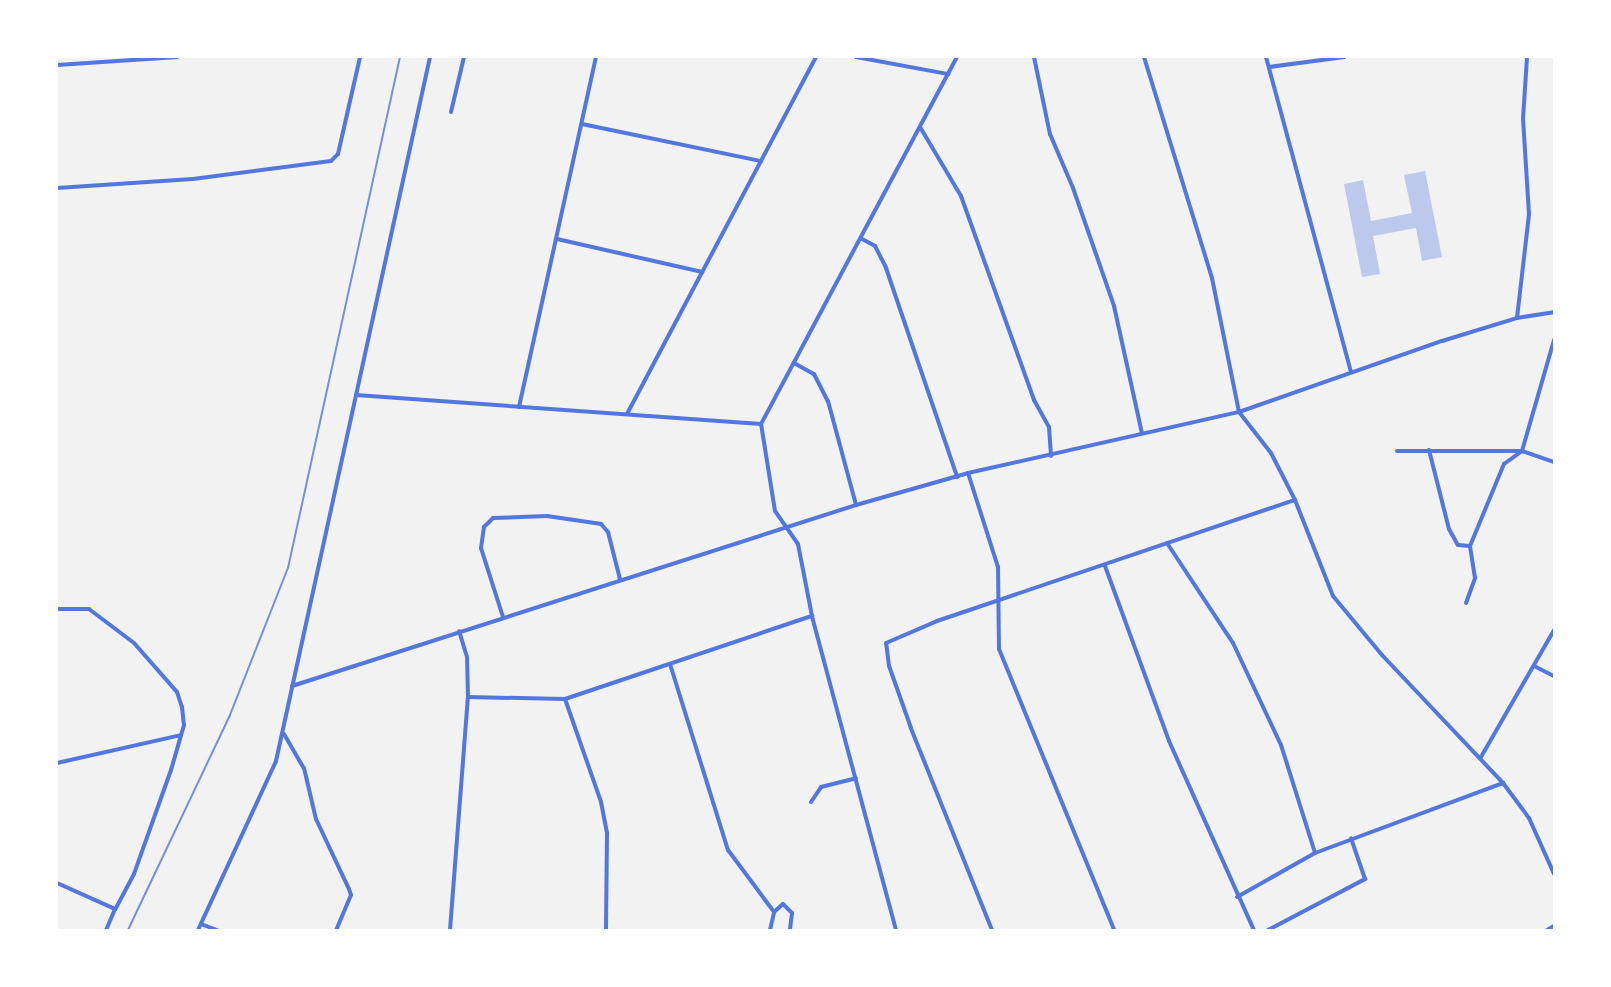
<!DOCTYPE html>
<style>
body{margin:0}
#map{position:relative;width:1611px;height:987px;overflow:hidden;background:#f2f2f2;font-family:"IBM Plex Sans",sans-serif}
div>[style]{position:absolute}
.building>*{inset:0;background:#bdc9ec}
.minor>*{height:4px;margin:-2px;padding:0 2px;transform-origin:2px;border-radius:2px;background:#5277de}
.rail>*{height:2px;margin:-1px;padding:0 1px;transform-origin:1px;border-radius:1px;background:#7290e2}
span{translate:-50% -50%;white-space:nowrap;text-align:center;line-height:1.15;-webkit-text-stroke:4.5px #fff;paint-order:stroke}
.frame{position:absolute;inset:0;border:58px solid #fff;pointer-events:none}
</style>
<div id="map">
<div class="building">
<i style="clip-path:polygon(1425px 171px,1442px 257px,1422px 261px,1416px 228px,1373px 236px,1380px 274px,1362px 277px,1344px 184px,1363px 180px,1371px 221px,1412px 213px,1404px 175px)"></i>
</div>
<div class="minor">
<i style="left:856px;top:57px;width:94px;rotate:10.5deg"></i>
<i style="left:1034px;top:57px;width:79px;rotate:78.3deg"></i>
<i style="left:1050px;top:134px;width:59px;rotate:66.9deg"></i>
<i style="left:1073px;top:188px;width:125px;rotate:70.8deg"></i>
<i style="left:1114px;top:306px;width:130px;rotate:77.6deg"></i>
<i style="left:1144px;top:57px;width:231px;rotate:72.9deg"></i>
<i style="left:1212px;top:278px;width:137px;rotate:78.6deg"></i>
<i style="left:1239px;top:412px;width:52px;rotate:52deg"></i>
<i style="left:1271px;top:453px;width:53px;rotate:62.9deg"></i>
<i style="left:1295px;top:500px;width:103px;rotate:68.4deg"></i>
<i style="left:1333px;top:596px;width:77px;rotate:50.3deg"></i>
<i style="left:1382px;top:655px;width:176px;rotate:46.6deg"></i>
<i style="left:1503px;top:783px;width:44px;rotate:53.4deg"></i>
<i style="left:1529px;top:818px;width:61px;rotate:65.9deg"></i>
<i style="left:1266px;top:57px;width:325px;rotate:74.9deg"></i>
<i style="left:57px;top:65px;width:121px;rotate:-3.8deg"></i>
<i style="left:1269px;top:67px;width:76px;rotate:-7.6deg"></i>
<i style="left:451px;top:112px;width:57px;rotate:-76.7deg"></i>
<i style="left:582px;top:124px;width:183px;rotate:11.7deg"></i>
<i style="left:920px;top:127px;width:80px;rotate:59.3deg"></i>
<i style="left:961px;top:196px;width:217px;rotate:70.3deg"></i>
<i style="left:1034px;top:400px;width:31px;rotate:61deg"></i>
<i style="left:1049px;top:427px;width:29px;rotate:86deg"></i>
<i style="left:57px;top:188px;width:136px;rotate:-3.8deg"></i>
<i style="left:193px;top:179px;width:139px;rotate:-7.4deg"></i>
<i style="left:331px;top:161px;width:10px;rotate:-45deg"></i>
<i style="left:338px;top:154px;width:99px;rotate:-77.2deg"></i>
<i style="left:557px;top:239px;width:149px;rotate:12.8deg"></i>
<i style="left:862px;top:239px;width:15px;rotate:28deg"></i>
<i style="left:875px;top:246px;width:25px;rotate:63deg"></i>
<i style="left:886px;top:268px;width:221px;rotate:71.2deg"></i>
<i style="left:1517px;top:318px;width:105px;rotate:-83.4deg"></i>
<i style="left:1529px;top:214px;width:95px;rotate:-93.6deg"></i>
<i style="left:1523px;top:119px;width:62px;rotate:-86.3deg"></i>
<i style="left:794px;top:363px;width:23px;rotate:29deg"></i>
<i style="left:814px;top:374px;width:30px;rotate:63deg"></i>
<i style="left:828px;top:401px;width:108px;rotate:74.9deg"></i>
<i style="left:356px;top:395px;width:406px;rotate:4.1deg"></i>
<i style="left:519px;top:407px;width:358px;rotate:-77.6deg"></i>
<i style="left:627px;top:414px;width:404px;rotate:-62.1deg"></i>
<i style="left:1429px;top:450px;width:81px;rotate:75.8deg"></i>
<i style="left:1449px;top:529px;width:18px;rotate:61deg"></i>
<i style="left:1458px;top:545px;width:12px;rotate:5deg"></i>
<i style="left:1397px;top:451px;width:125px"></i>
<i style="left:1522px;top:451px;width:34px;rotate:19deg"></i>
<i style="left:968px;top:473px;width:99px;rotate:72.3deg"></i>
<i style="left:998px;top:567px;width:82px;rotate:89.3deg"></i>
<i style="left:999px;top:649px;width:304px;rotate:67.7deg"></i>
<i style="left:1167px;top:543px;width:120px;rotate:56.6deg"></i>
<i style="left:1233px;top:643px;width:113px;rotate:64.8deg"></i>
<i style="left:1281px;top:745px;width:113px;rotate:72.5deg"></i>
<i style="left:1105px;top:566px;width:186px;rotate:69.9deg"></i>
<i style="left:1169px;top:741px;width:207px;rotate:65.8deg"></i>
<i style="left:1466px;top:603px;width:27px;rotate:-70deg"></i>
<i style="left:1475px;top:578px;width:32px;rotate:-99deg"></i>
<i style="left:1470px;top:546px;width:89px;rotate:-67.5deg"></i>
<i style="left:1504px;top:464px;width:22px;rotate:-36deg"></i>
<i style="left:1522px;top:451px;width:116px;rotate:-73.9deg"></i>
<i style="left:57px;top:609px;width:32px"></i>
<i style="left:89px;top:609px;width:56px;rotate:37.1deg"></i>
<i style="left:134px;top:643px;width:65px;rotate:48.7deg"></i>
<i style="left:177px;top:692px;width:16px;rotate:72deg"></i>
<i style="left:182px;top:707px;width:18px;rotate:84deg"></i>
<i style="left:184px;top:725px;width:47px;rotate:106.1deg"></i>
<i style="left:171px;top:770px;width:110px;rotate:109.6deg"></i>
<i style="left:134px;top:874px;width:40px;rotate:118deg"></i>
<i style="left:503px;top:617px;width:72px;rotate:-107.7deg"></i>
<i style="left:481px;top:548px;width:21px;rotate:-82deg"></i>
<i style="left:484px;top:527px;width:13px;rotate:-45deg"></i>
<i style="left:493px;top:518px;width:54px;rotate:-2.1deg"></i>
<i style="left:547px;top:516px;width:55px;rotate:8.4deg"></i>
<i style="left:601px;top:524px;width:11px;rotate:49deg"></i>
<i style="left:608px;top:532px;width:49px;rotate:75.7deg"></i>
<i style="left:670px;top:664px;width:195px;rotate:72.7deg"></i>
<i style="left:728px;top:850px;width:77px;rotate:53.4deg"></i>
<i style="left:1536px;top:667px;width:20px;rotate:27deg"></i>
<i style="left:292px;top:686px;width:592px;rotate:-17.79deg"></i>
<i style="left:856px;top:505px;width:116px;rotate:-15.9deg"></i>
<i style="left:968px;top:473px;width:278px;rotate:-12.7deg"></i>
<i style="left:1239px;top:412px;width:215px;rotate:-19.3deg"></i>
<i style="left:1442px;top:341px;width:78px;rotate:-17deg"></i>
<i style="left:1517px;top:318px;width:37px;rotate:-9deg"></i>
<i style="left:468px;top:697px;width:97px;rotate:1.2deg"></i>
<i style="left:565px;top:699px;width:261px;rotate:-18.6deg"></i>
<i style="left:565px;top:699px;width:109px;rotate:70.7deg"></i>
<i style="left:601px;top:802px;width:32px;rotate:79deg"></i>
<i style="left:607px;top:833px;width:97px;rotate:90.6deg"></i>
<i style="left:284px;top:734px;width:39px;rotate:60deg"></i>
<i style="left:304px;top:768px;width:52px;rotate:76.8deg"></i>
<i style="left:316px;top:819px;width:77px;rotate:64.8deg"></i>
<i style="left:349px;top:889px;width:6px;rotate:72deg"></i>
<i style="left:351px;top:895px;width:38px;rotate:113deg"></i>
<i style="left:1481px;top:757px;width:146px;rotate:-60.1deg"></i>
<i style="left:57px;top:763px;width:127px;rotate:-12.7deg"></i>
<i style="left:811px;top:802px;width:18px;rotate:-56deg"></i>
<i style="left:821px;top:787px;width:36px;rotate:-14deg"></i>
<i style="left:57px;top:883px;width:64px;rotate:24.1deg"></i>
<i style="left:115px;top:909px;width:23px;rotate:113deg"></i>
<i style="left:1237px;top:897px;width:90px;rotate:-29.4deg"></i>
<i style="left:1315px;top:853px;width:201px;rotate:-20.4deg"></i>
<i style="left:201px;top:924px;width:17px;rotate:21deg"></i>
<i style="left:198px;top:930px;width:186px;rotate:-65.2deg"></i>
<i style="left:276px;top:761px;width:721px;rotate:-77.66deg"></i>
<i style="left:450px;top:930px;width:234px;rotate:-85.6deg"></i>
<i style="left:468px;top:697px;width:40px;rotate:-91.4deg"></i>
<i style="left:467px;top:657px;width:27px;rotate:-107deg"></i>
<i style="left:770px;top:930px;width:18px;rotate:-77deg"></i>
<i style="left:774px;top:912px;width:12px;rotate:-42deg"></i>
<i style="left:783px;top:904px;width:13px;rotate:45deg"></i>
<i style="left:792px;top:913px;width:17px;rotate:97deg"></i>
<i style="left:896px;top:930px;width:325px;rotate:-105deg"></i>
<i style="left:812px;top:616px;width:73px;rotate:-101deg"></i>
<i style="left:798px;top:544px;width:40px;rotate:-124.9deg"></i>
<i style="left:775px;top:511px;width:88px;rotate:-99.1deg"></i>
<i style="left:761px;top:424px;width:416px;rotate:-61.9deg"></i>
<i style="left:992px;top:930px;width:218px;rotate:-111.9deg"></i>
<i style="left:911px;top:728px;width:66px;rotate:-109.5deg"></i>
<i style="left:889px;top:666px;width:23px;rotate:-97deg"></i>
<i style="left:886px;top:643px;width:56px;rotate:-23.3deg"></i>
<i style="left:937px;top:621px;width:378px;rotate:-18.7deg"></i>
<i style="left:1268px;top:930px;width:110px;rotate:-27.7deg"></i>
<i style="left:1365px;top:879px;width:43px;rotate:-108.9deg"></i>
<i style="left:1547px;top:930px;width:8px;rotate:-30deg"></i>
</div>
<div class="rail">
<i style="left:128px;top:930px;width:238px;rotate:-64.6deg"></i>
<i style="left:230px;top:715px;width:158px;rotate:-68.5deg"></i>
<i style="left:288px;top:568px;width:523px;rotate:-77.64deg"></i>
</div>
<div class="frame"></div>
</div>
